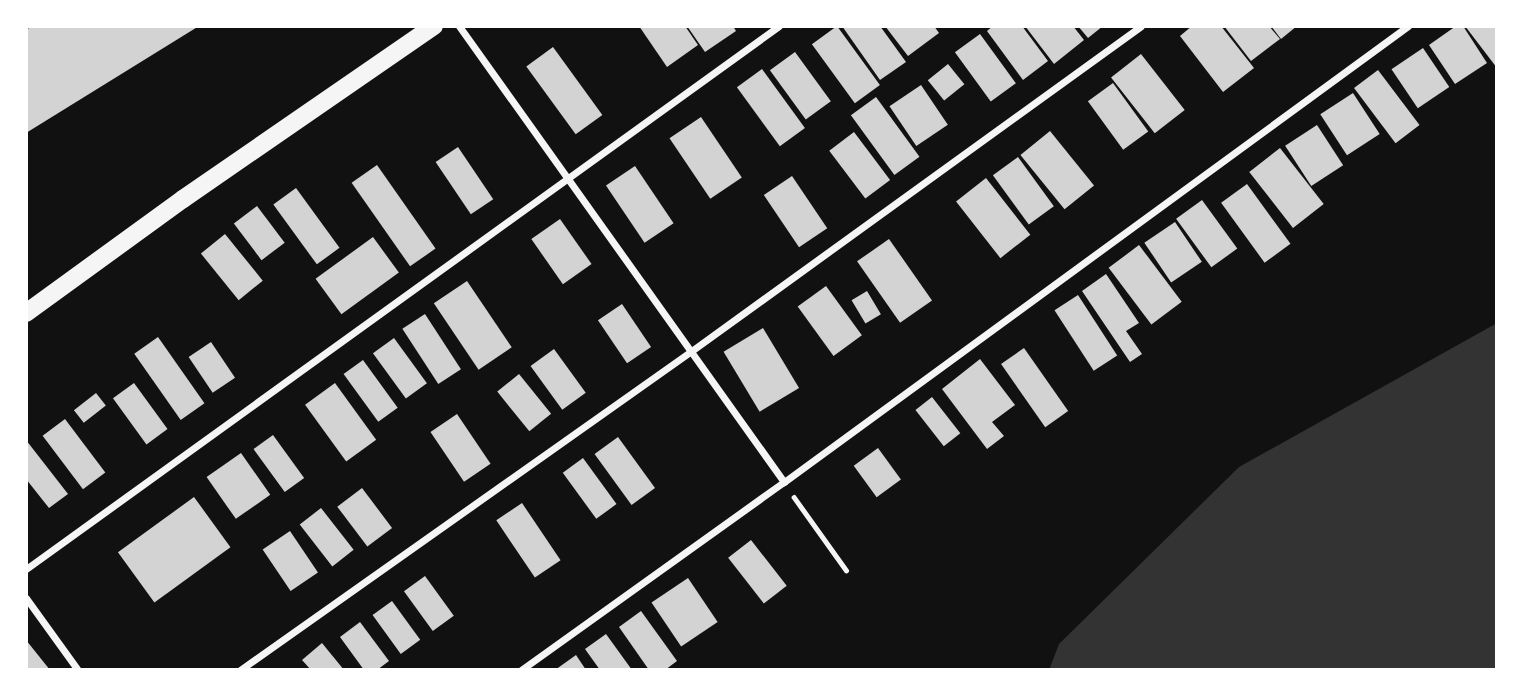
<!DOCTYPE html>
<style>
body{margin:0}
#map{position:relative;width:1523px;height:696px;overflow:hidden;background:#111;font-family:"Sofia Sans Condensed",sans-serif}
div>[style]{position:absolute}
.water>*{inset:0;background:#333}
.building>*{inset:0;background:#d3d3d3;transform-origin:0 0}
.path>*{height:4.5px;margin:-2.25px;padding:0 2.25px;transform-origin:2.25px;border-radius:2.25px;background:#f5f5f5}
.minor>*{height:7px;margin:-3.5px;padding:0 3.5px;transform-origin:3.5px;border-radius:3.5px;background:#f5f5f5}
.primary>*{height:18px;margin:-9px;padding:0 9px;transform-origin:9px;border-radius:9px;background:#f5f5f5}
span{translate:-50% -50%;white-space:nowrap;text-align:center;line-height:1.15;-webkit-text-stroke:5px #fff;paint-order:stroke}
.frame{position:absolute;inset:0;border:28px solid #fff;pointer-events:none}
</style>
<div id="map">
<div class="water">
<i style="clip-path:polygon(1497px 323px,1497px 670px,1049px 670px,1059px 644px,1239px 467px)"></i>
</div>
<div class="building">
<i style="clip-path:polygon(32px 26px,199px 26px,26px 133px,26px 30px)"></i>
<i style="clip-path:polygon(639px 26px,685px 26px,698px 45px,667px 67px)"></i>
<i style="clip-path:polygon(687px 26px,733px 26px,736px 31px,705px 52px)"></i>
<i style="left:837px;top:26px;width:73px;height:31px;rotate:54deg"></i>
<i style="clip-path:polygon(842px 26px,880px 26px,906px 62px,880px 80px)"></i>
<i style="clip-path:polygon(885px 26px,934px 26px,939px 33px,908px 56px)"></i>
<i style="clip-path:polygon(993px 26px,1022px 26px,1048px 61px,1023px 80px,987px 31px)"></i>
<i style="clip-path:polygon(1025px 26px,1073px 26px,1084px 40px,1054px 64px)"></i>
<i style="clip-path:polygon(1078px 26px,1103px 26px,1088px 38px)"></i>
<i style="clip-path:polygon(1192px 26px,1221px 26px,1254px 68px,1223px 92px,1180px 36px)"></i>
<i style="clip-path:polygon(1224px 26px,1269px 26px,1280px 39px,1251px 61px)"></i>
<i style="clip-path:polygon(1271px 26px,1297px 26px,1281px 39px)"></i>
<i style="clip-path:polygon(1456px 26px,1463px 26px,1487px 63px,1455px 84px,1429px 45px)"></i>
<i style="clip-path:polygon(1465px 26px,1497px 26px,1497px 68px)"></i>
<i style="left:980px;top:34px;width:61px;height:31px;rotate:54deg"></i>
<i style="left:553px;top:47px;width:84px;height:33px;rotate:54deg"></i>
<i style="left:1423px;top:48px;width:47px;height:38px;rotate:56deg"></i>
<i style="left:795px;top:52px;width:61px;height:31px;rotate:54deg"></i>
<i style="left:1141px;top:54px;width:71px;height:38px;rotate:52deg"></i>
<i style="left:948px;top:64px;width:26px;height:26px;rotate:51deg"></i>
<i style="left:762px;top:69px;width:73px;height:31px;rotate:54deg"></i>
<i style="left:1378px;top:70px;width:69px;height:30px;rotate:53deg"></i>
<i style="left:1113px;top:83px;width:60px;height:31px;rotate:54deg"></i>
<i style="left:921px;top:85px;width:48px;height:38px;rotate:56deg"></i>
<i style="left:1353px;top:93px;width:49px;height:39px;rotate:57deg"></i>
<i style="left:876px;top:97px;width:74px;height:31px;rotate:54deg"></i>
<i style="left:701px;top:117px;width:73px;height:38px;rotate:56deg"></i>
<i style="left:1317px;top:125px;width:48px;height:38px;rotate:57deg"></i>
<i style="left:1050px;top:131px;width:70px;height:38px;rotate:51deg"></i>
<i style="left:854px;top:132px;width:60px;height:31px;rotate:53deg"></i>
<i style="left:458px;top:147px;width:63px;height:27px;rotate:56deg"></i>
<i style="left:1280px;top:148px;width:71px;height:39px;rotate:52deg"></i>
<i style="left:1018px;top:157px;width:61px;height:31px;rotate:54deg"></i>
<i style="left:377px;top:165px;width:102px;height:31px;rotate:55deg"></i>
<i style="left:635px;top:166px;width:69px;height:35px;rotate:56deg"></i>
<i style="left:792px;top:176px;width:63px;height:34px;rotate:56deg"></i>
<i style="left:986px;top:178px;width:72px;height:38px;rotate:52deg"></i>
<i style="left:1247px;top:184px;width:74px;height:32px;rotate:54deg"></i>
<i style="left:296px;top:188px;width:74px;height:28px;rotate:54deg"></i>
<i style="left:1202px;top:200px;width:60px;height:32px;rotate:54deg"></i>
<i style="left:257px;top:206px;width:46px;height:29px;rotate:53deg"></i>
<i style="left:560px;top:219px;width:55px;height:35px;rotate:55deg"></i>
<i style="left:1175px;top:222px;width:48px;height:37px;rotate:56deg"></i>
<i style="left:225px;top:234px;width:60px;height:31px;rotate:51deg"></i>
<i style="left:373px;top:237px;width:44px;height:71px;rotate:54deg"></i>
<i style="left:889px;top:239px;width:75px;height:39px;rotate:55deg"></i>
<i style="left:1139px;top:245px;width:71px;height:38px;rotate:53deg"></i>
<i style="clip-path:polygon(1106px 274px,1139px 323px,1126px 331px,1142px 354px,1130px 362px,1082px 291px)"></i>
<i style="left:467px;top:281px;width:80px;height:40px;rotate:56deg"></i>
<i style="left:826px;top:286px;width:61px;height:35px;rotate:54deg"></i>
<i style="left:867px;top:291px;width:27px;height:18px;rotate:59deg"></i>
<i style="left:1078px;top:295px;width:72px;height:28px;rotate:57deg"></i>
<i style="left:622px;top:304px;width:52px;height:29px;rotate:56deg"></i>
<i style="left:425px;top:314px;width:66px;height:27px;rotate:57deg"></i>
<i style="left:763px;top:328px;width:70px;height:46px;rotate:59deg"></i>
<i style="left:158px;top:337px;width:81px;height:29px;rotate:55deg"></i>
<i style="left:394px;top:338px;width:56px;height:26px;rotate:54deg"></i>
<i style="left:211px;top:342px;width:43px;height:27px;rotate:56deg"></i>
<i style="left:1024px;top:348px;width:77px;height:28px;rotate:55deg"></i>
<i style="left:554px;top:349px;width:54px;height:29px;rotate:54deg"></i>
<i style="clip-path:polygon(980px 359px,1015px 405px,992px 422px,1004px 436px,987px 449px,942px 389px)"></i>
<i style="left:363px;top:360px;width:59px;height:24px;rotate:54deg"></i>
<i style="left:519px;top:374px;width:51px;height:28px;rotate:51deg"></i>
<i style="left:134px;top:383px;width:57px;height:26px;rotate:54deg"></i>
<i style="left:335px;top:383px;width:70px;height:37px;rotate:54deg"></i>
<i style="left:96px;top:393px;width:16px;height:28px;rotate:52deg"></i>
<i style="left:932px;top:397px;width:46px;height:21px;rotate:52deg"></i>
<i style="left:457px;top:414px;width:60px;height:32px;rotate:56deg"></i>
<i style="left:65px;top:419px;width:67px;height:28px;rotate:53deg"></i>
<i style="left:273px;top:435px;width:53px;height:24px;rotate:54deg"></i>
<i style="left:618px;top:437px;width:63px;height:29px;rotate:54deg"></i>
<i style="clip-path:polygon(26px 440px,68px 494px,49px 508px,26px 479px)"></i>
<i style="left:878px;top:448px;width:39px;height:30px;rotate:54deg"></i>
<i style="left:241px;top:453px;width:51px;height:42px;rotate:55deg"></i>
<i style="left:583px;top:458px;width:57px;height:25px;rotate:54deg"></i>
<i style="left:362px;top:488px;width:50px;height:31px;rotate:53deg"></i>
<i style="left:194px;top:497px;width:62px;height:94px;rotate:54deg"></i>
<i style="left:522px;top:503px;width:69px;height:31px;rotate:56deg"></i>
<i style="left:321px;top:508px;width:53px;height:27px;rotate:52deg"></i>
<i style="left:290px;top:531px;width:50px;height:33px;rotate:56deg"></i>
<i style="left:751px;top:540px;width:58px;height:29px;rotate:52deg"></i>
<i style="left:425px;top:576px;width:49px;height:26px;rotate:54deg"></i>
<i style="left:688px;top:578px;width:53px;height:44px;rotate:56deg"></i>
<i style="left:392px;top:601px;width:48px;height:24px;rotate:54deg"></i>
<i style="clip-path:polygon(641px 611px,677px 661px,665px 670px,649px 670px,619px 627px)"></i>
<i style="clip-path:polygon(360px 622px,389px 661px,377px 670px,364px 670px,340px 637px)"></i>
<i style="clip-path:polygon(606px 634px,632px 670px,600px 670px,585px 649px)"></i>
<i style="clip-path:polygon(26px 640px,50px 670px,26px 670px)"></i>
<i style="clip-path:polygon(322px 643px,344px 670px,311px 670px,302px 660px)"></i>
<i style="clip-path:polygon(576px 655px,586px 670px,555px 670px)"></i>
</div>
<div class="path">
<i style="left:794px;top:497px;width:90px;rotate:54.5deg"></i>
</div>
<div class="minor">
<i style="left:459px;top:26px;width:560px;rotate:54.52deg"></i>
<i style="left:26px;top:569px;width:928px;rotate:-35.8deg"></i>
<i style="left:26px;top:598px;width:89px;rotate:54.2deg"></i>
<i style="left:240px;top:670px;width:551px;rotate:-35.25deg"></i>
<i style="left:690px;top:352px;width:556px;rotate:-35.86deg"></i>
<i style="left:521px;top:670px;width:323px;rotate:-35.6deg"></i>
<i style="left:784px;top:482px;width:773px;rotate:-36.16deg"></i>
</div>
<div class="primary">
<i style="left:26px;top:313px;width:194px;rotate:-36deg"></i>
<i style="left:183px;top:199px;width:305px;rotate:-34.6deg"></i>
</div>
<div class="frame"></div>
</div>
